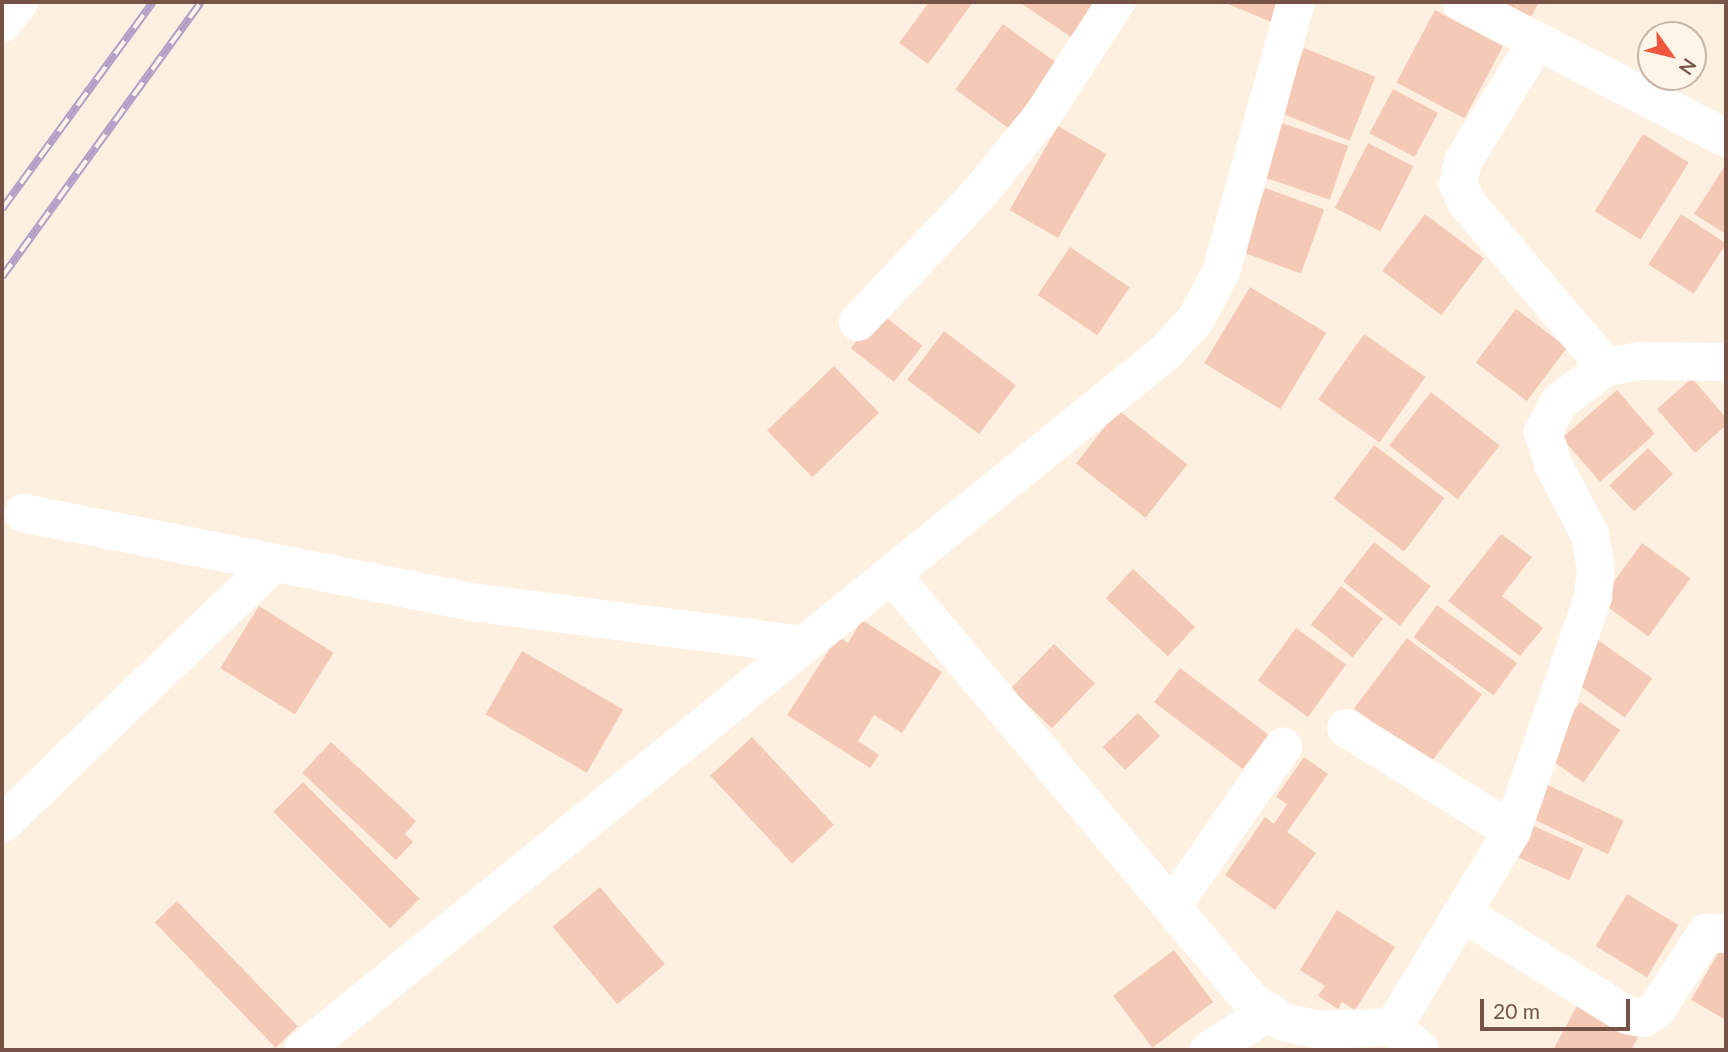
<!DOCTYPE html>
<style>
body{margin:0}
#map{position:relative;width:1728px;height:1052px;overflow:hidden;background:#fef0e0;font-family:Lato,sans-serif}
div>[style]{position:absolute}
.building>*{inset:0;background:#f4cab6;transform-origin:0 0}
.street>*{height:38px;margin:-19px;padding:0 19px;transform-origin:19px;border-radius:19px;background:#fff}
.rail>*{height:8px;margin-top:-4px;transform-origin:0;background:repeating-linear-gradient(90deg,#fff4e8 0 16px,#b19fc7 0 32px);box-sizing:border-box;border-block:2px solid #b19fc7}
span{translate:-50% -50%;white-space:nowrap;text-align:center;line-height:1.15;-webkit-text-stroke:6px #fff4e8;paint-order:stroke}
.frame{position:absolute;inset:0;border:4px solid #765346;pointer-events:none}
.north{position:absolute;left:1637px;top:21px;width:70px;height:70px;box-sizing:border-box;background:#fff4e8;border:2px solid #c8b4a7;border-radius:50%;rotate:124deg;font-size:19px;font-weight:700;line-height:28px;text-align:center;color:#765346}
.north::after{content:'';display:block;margin:auto;width:24px;height:32px;background:#ef583e;clip-path:polygon(50% 0,100% 100%,50% 72%,0 100%)}
.scale{position:absolute;left:1480px;top:999px;width:150px;height:32px;box-sizing:border-box;border:4px solid #765346;border-top:0;padding-left:9px;font-size:21px;line-height:24px;white-space:nowrap;color:#765346;-webkit-text-stroke:5px #fff4e8;paint-order:stroke}
</style>
<div id="map">
<div class="building">
<i style="clip-path:polygon(929px 2px,973px 2px,928px 64px,899px 43px)"></i>
<i style="clip-path:polygon(1019px 2px,1098px 2px,1074px 39px)"></i>
<i style="clip-path:polygon(1223px 2px,1283px 2px,1274px 23px)"></i>
<i style="clip-path:polygon(1494px 2px,1539px 2px,1528px 23px)"></i>
<i style="left:1435px;top:10px;width:77px;height:82px;rotate:28deg"></i>
<i style="left:1003px;top:24px;width:68px;height:81px;rotate:36deg"></i>
<i style="left:1304px;top:48px;width:77px;height:69px;rotate:22deg"></i>
<i style="left:1393px;top:89px;width:51px;height:50px;rotate:28deg"></i>
<i style="left:1282px;top:123px;width:70px;height:57px;rotate:19deg"></i>
<i style="left:1058px;top:126px;width:56px;height:97px;rotate:30deg"></i>
<i style="left:1643px;top:134px;width:54px;height:91px;rotate:32deg"></i>
<i style="left:1368px;top:143px;width:51px;height:73px;rotate:27deg"></i>
<i style="clip-path:polygon(1726px 164px,1726px 234px,1694px 214px)"></i>
<i style="left:1265px;top:188px;width:63px;height:68px;rotate:20deg"></i>
<i style="left:1425px;top:214px;width:74px;height:71px;rotate:37deg"></i>
<i style="left:1681px;top:214px;width:54px;height:60px;rotate:33deg"></i>
<i style="left:1070px;top:247px;width:72px;height:58px;rotate:34deg"></i>
<i style="left:1250px;top:287px;width:89px;height:89px;rotate:31deg"></i>
<i style="left:1516px;top:309px;width:64px;height:67px;rotate:37deg"></i>
<i style="left:879px;top:312px;width:55px;height:46px;rotate:38deg"></i>
<i style="left:944px;top:331px;width:90px;height:61px;rotate:37deg"></i>
<i style="left:1364px;top:334px;width:75px;height:80px;rotate:35deg"></i>
<i style="left:834px;top:366px;width:65px;height:93px;rotate:46deg"></i>
<i style="clip-path:polygon(1692px 378px,1726px 418px,1726px 425px,1695px 453px,1657px 409px)"></i>
<i style="left:1617px;top:390px;width:58px;height:73px;rotate:49deg"></i>
<i style="left:1431px;top:392px;width:87px;height:68px;rotate:38deg"></i>
<i style="left:1118px;top:410px;width:88px;height:68px;rotate:38deg"></i>
<i style="left:1374px;top:445px;width:88px;height:67px;rotate:37deg"></i>
<i style="left:1648px;top:448px;width:36px;height:54px;rotate:46deg"></i>
<i style="clip-path:polygon(1501px 534px,1532px 557px,1502px 596px,1543px 628px,1520px 656px,1448px 601px)"></i>
<i style="left:1374px;top:542px;width:72px;height:50px;rotate:38deg"></i>
<i style="left:1642px;top:543px;width:60px;height:72px;rotate:36deg"></i>
<i style="left:1133px;top:569px;width:85px;height:40px;rotate:43deg"></i>
<i style="left:1341px;top:586px;width:53px;height:49px;rotate:38deg"></i>
<i style="left:1437px;top:605px;width:99px;height:40px;rotate:36deg"></i>
<i style="left:259px;top:606px;width:88px;height:73px;rotate:32deg"></i>
<i style="clip-path:polygon(862px 620px,942px 672px,902px 733px,874px 715px,858px 741px,879px 755px,870px 768px,787px 715px,838px 636px,848px 643px)"></i>
<i style="left:1296px;top:628px;width:62px;height:65px;rotate:36deg"></i>
<i style="left:1407px;top:638px;width:94px;height:88px;rotate:37deg"></i>
<i style="left:1595px;top:638px;width:70px;height:48px;rotate:35deg"></i>
<i style="left:1054px;top:644px;width:57px;height:62px;rotate:44deg"></i>
<i style="left:522px;top:651px;width:117px;height:73px;rotate:30deg"></i>
<i style="left:1180px;top:668px;width:111px;height:43px;rotate:37deg"></i>
<i style="left:1580px;top:702px;width:49px;height:64px;rotate:35deg"></i>
<i style="left:1138px;top:713px;width:32px;height:49px;rotate:46deg"></i>
<i style="left:752px;top:737px;width:120px;height:57px;rotate:47deg"></i>
<i style="clip-path:polygon(331px 742px,416px 821px,405px 834px,413px 842px,396px 860px,302px 773px)"></i>
<i style="clip-path:polygon(1304px 757px,1328px 774px,1287px 832px,1316px 853px,1275px 910px,1225px 875px,1265px 817px,1274px 824px,1287px 804px,1276px 797px)"></i>
<i style="left:303px;top:782px;width:165px;height:42px;rotate:45deg"></i>
<i style="left:1543px;top:783px;width:89px;height:37px;rotate:25deg"></i>
<i style="left:1527px;top:823px;width:62px;height:35px;rotate:24deg"></i>
<i style="left:600px;top:887px;width:101px;height:62px;rotate:50deg"></i>
<i style="left:1627px;top:894px;width:60px;height:61px;rotate:31deg"></i>
<i style="left:177px;top:901px;width:174px;height:31px;rotate:46deg"></i>
<i style="clip-path:polygon(1337px 910px,1395px 947px,1355px 1010px,1342px 1002px,1338px 1009px,1318px 996px,1325px 986px,1300px 970px)"></i>
<i style="left:1174px;top:950px;width:65px;height:76px;rotate:53deg"></i>
<i style="clip-path:polygon(1720px 950px,1726px 954px,1726px 1020px,1691px 1000px)"></i>
<i style="clip-path:polygon(1578px 1004px,1638px 1037px,1631px 1050px,1553px 1050px)"></i>
</div>
<div class="street">
<i style="left:1461px;top:2px;width:298px;rotate:27.2deg"></i>
<i style="left:2px;top:24px;width:28px;rotate:-52deg"></i>
<i style="left:1536px;top:43px;width:139px;rotate:121.7deg"></i>
<i style="left:1463px;top:161px;width:24px;rotate:102deg"></i>
<i style="left:1458px;top:184px;width:20px;rotate:66deg"></i>
<i style="left:1466px;top:202px;width:216px;rotate:49.7deg"></i>
<i style="left:858px;top:322px;width:172px;rotate:-46.7deg"></i>
<i style="left:976px;top:197px;width:104px;rotate:-50.8deg"></i>
<i style="left:1042px;top:116px;width:136px;rotate:-57deg"></i>
<i style="left:23px;top:513px;width:465px;rotate:11.2deg"></i>
<i style="left:479px;top:603px;width:327px;rotate:7.4deg"></i>
<i style="left:891px;top:574px;width:560px;rotate:49.85deg"></i>
<i style="left:1252px;top:1002px;width:38px;rotate:32deg"></i>
<i style="left:1284px;top:1022px;width:37px;rotate:13deg"></i>
<i style="left:1320px;top:1030px;width:73px;rotate:-2.4deg"></i>
<i style="left:1393px;top:1027px;width:35px;rotate:40deg"></i>
<i style="left:1346px;top:728px;width:195px;rotate:31.8deg"></i>
<i style="left:2px;top:824px;width:375px;rotate:-43.9deg"></i>
<i style="left:1173px;top:905px;width:193px;rotate:-55.2deg"></i>
<i style="left:1464px;top:914px;width:192px;rotate:31.8deg"></i>
<i style="left:1627px;top:1015px;width:16px;rotate:11deg"></i>
<i style="left:1643px;top:1018px;width:17px;rotate:-33deg"></i>
<i style="left:1657px;top:1009px;width:90px;rotate:-57.2deg"></i>
<i style="left:1706px;top:933px;width:20px;rotate:3deg"></i>
<i style="left:1393px;top:1027px;width:229px;rotate:-58.7deg"></i>
<i style="left:1512px;top:831px;width:248px;rotate:-70.9deg"></i>
<i style="left:1593px;top:597px;width:28px;rotate:-84deg"></i>
<i style="left:1596px;top:569px;width:35px;rotate:-100deg"></i>
<i style="left:1590px;top:535px;width:80px;rotate:-117.5deg"></i>
<i style="left:1553px;top:464px;width:34px;rotate:-107deg"></i>
<i style="left:1543px;top:432px;width:34px;rotate:-62deg"></i>
<i style="left:1559px;top:402px;width:59px;rotate:-36.7deg"></i>
<i style="left:1606px;top:367px;width:34px;rotate:-10deg"></i>
<i style="left:1639px;top:361px;width:87px;rotate:0.7deg"></i>
<i style="left:303px;top:1050px;width:1110px;rotate:-38.97deg"></i>
<i style="left:1166px;top:352px;width:45px;rotate:-47.7deg"></i>
<i style="left:1196px;top:319px;width:53px;rotate:-62deg"></i>
<i style="left:1221px;top:272px;width:280px;rotate:-74.5deg"></i>
<i style="left:1209px;top:1050px;width:71px;rotate:-32.3deg"></i>
</div>
<div class="rail">
<i style="left:2px;top:209px;width:256px;rotate:-53.9deg"></i>
<i style="left:2px;top:277px;width:339px;rotate:-54.1deg"></i>
</div>
<div class="frame"></div>
<div class="north">N</div>
<div class="scale">20 m</div>
</div>
